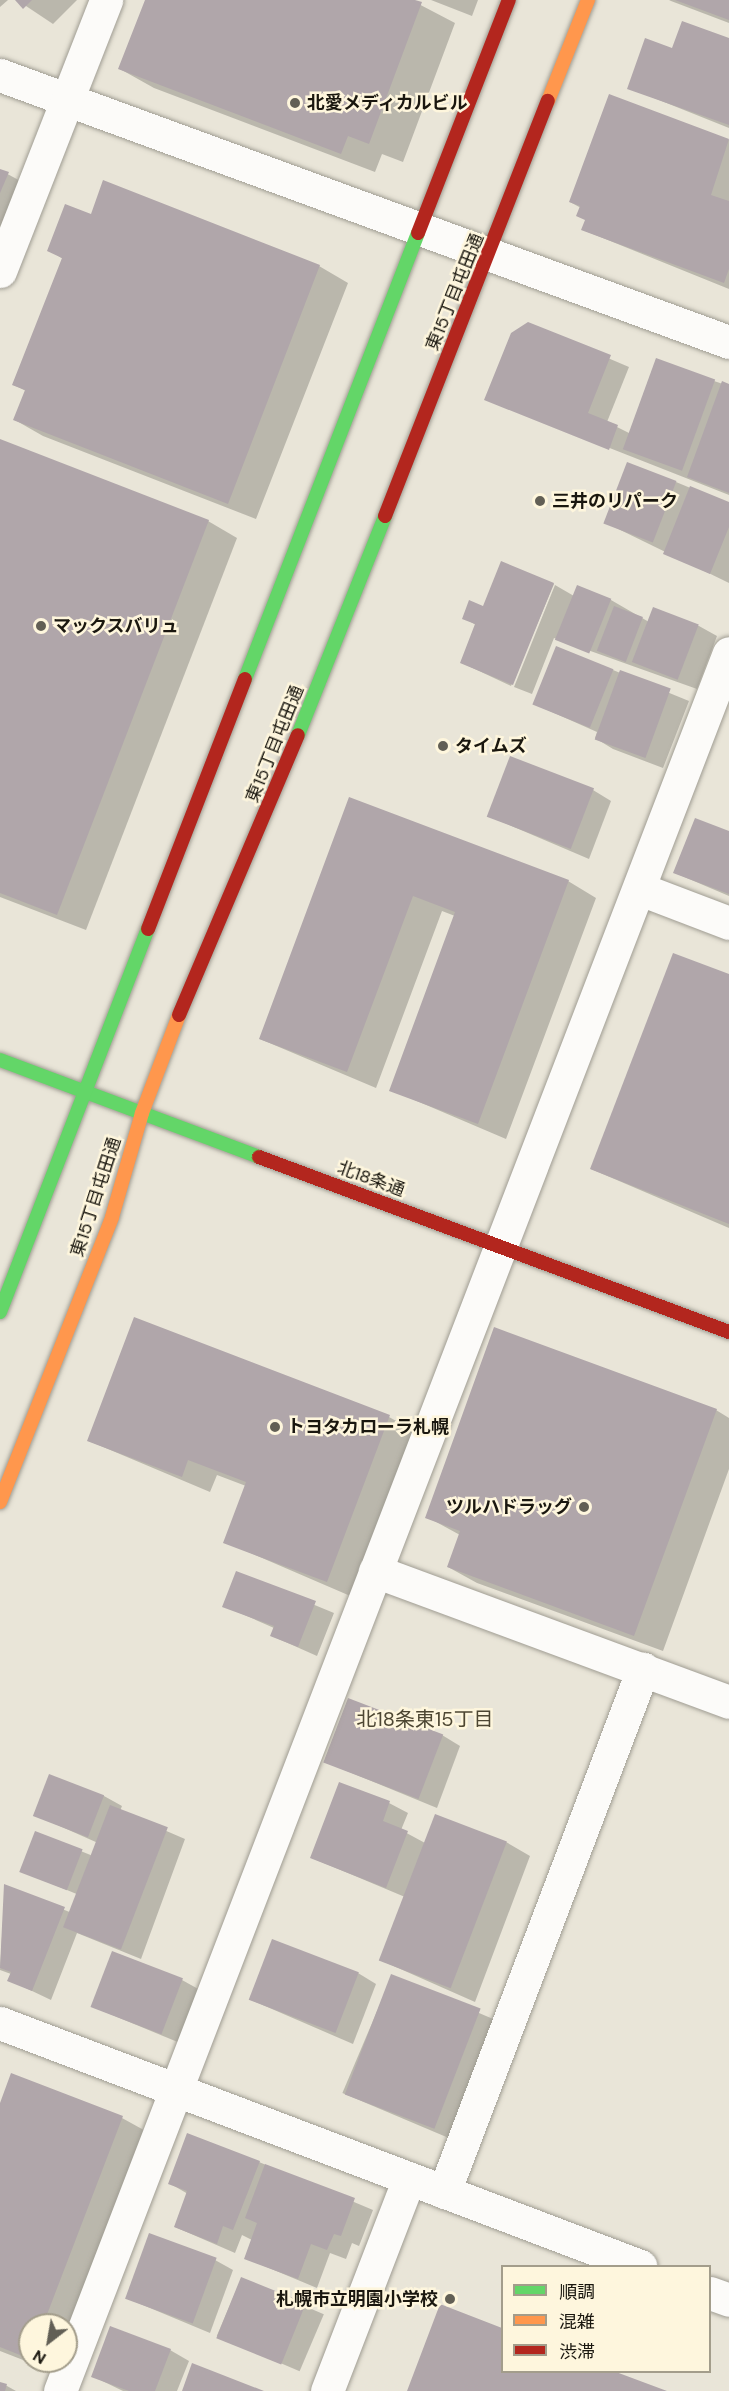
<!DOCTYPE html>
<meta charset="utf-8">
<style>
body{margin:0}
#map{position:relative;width:729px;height:2391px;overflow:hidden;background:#e9e5d8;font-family:"DM Sans","Noto Sans JP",sans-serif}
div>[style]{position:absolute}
.shadow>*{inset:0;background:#0003;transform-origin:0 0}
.building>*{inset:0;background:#b0a6aa;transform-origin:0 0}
.roads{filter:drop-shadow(0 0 2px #a09d93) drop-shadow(0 0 2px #a09d93)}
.street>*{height:33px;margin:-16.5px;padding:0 16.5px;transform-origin:16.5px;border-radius:16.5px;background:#fcfbf9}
.fast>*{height:14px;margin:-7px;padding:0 7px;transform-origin:7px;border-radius:7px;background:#63d668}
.slow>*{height:14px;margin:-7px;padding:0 7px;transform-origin:7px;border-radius:7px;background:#ff974d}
.jam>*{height:14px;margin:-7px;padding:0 7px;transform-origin:7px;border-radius:7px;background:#b3261e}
.dots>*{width:16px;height:16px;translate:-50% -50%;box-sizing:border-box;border:3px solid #fef6dd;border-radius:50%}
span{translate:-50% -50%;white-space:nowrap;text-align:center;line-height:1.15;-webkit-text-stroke:5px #fef6dd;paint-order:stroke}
.poi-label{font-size:18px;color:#1a170f;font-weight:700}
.left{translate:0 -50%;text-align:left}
.right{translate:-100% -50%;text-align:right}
.street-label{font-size:18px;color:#1a170f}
.neighbourhood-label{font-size:20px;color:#4d4632}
.legend{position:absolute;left:501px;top:2265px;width:210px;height:108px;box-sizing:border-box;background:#fef6dd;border:2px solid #a39d8b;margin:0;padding:8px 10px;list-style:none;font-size:18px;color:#1a170f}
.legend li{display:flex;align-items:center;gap:12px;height:30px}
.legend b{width:30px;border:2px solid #a39d8b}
.north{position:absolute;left:18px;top:2313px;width:60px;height:60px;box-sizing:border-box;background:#fef6dd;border:2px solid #a39d8b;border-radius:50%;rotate:211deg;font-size:16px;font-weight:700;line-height:24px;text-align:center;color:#1a170f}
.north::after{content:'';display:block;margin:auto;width:21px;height:27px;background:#625f55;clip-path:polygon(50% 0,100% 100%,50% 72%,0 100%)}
</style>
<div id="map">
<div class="shadow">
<i style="clip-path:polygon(0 0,8px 0,0 7px)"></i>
<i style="clip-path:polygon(17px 0,77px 0,53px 24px)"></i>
<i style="clip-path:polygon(146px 0,411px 0,455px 23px,403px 162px,382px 154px,375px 172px,154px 88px,120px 69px)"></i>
<i style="clip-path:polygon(431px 0,478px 0,472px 16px)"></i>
<i style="clip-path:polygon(669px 0,729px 0,729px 23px,671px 1px)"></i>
<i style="clip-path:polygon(729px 39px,729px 128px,629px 88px,673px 50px)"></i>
<i style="clip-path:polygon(609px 96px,729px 140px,729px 289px,583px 230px,586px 220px,581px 208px,570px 202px)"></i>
<i style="clip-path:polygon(0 170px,26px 184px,0 229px)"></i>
<i style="clip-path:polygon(91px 216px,319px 266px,348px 283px,256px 519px,43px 436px,15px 420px,26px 391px,14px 385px,63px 259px,49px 250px)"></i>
<i style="clip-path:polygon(528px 324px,629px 367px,607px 422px,629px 433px,714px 381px,729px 386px,729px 495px,485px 399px)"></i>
<i style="clip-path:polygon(0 441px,208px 521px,237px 538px,86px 930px,0 897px)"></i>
<i style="clip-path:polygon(676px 482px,729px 504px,729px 583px,606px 523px)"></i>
<i style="clip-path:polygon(502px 563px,554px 584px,511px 686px,462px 663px,476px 625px,464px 618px,484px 608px)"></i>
<i style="clip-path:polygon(555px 585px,574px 596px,577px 587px,611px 600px,649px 622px,699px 626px,717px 636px,697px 689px,554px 638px,532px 694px,514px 687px)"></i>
<i style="clip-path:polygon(613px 670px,689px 701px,663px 768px,613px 749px,595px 738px,597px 732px,534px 704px)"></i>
<i style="clip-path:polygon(593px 790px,611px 801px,589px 859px,488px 816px)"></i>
<i style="clip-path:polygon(350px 799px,568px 881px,596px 898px,506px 1139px,391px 1090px,455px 916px,442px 911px,376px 1088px,260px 1039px)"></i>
<i style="clip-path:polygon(729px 833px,729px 896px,675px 873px)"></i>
<i style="clip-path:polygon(729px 976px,729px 1228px,591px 1169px)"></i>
<i style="clip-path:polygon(135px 1319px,389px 1417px,418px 1433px,355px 1598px,225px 1542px,246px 1486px,217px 1475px,210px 1492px,89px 1441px)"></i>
<i style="clip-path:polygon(716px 1410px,729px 1418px,729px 1469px,663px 1651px,477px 1583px,448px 1567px,460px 1535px,427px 1517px)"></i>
<i style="clip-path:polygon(237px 1573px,334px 1613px,317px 1656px,272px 1636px,274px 1628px,224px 1606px)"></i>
<i style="clip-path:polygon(442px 1735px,460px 1746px,437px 1808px,325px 1762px)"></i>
<i style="clip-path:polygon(50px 1776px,104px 1796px,122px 1806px,120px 1811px,185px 1839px,141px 1959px,77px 1933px,51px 2000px,9px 1980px,11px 1974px,0 1970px,5px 1886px,72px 1913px,79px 1895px,21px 1871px,36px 1833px,93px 1856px,98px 1843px,35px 1815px)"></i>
<i style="clip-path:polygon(389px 1803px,408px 1813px,401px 1830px,425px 1843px,506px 1842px,530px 1856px,475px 2002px,380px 1960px,405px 1897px,312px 1858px)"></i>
<i style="clip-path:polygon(358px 1973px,376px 1984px,353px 2044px,251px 2000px)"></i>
<i style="left:392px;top:1976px;width:122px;height:127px;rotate:23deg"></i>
<i style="clip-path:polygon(182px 1980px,200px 1990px,180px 2043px,93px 2007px)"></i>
<i style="clip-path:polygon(0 2104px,122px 2118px,151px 2134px,66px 2355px,66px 2325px,30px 2325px,30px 2361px,64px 2361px,59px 2374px,0 2351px)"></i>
<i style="clip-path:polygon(259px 2162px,373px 2210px,359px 2246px,352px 2243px,346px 2259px,330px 2253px,317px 2288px,245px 2258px,252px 2240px,242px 2235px,235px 2253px,175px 2227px,188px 2194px,169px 2183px)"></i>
<i style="clip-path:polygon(215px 2260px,233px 2270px,210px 2333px,126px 2298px)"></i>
<i style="left:241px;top:2279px;width:90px;height:62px;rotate:23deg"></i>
<i style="clip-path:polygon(441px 2306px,502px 2330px,502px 2372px,612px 2372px,663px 2391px,408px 2391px)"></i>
<i style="clip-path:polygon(170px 2350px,189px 2361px,177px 2391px,123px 2391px,92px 2376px)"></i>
<i style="clip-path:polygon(0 2383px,7px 2386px,16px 2391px,0 2391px)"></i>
</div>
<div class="building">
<i style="clip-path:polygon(15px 0,32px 0,23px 9px)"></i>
<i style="clip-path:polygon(145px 0,415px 0,422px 2px,369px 144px,348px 136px,341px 154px,118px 69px)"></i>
<i style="clip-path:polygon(675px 0,729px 0,729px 20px)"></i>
<i style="clip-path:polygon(682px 21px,729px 38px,729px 125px,627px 89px,645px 38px,672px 48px)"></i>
<i style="clip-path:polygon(609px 94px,729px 139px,711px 195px,729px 201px,729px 269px,724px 283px,581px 230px,585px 220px,576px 216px,580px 206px,569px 202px)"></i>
<i style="clip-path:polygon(0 169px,9px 172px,0 193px)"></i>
<i style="clip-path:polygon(103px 180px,320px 265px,228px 504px,13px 420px,25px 390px,12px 385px,62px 258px,47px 251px,65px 204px,91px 214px)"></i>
<i style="clip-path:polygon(528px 322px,611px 355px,588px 413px,618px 425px,609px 450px,484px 400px,511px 333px)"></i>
<i style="left:656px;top:358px;width:63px;height:97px;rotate:20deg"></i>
<i style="clip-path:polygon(722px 381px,729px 384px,729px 493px,687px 477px)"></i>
<i style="clip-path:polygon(0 439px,209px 520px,57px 915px,0 893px)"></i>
<i style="left:627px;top:462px;width:53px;height:66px;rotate:21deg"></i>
<i style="clip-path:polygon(690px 486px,729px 502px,729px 527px,710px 574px,663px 554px)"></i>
<i style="clip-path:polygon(501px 561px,554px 583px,513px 685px,460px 663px,475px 624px,462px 619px,469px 600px,483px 606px)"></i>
<i style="left:577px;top:585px;width:37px;height:59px;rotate:22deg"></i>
<i style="left:614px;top:606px;width:31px;height:48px;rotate:21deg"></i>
<i style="left:653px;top:607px;width:49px;height:59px;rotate:21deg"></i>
<i style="left:556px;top:646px;width:62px;height:63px;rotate:22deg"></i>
<i style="left:620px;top:670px;width:54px;height:74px;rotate:20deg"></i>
<i style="left:510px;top:756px;width:90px;height:65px;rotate:21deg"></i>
<i style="clip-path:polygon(349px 797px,569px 880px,478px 1124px,389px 1091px,455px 912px,413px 896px,347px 1072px,259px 1039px)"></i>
<i style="clip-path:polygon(695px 818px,729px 831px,729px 894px,673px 873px)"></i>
<i style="clip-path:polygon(673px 953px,729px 974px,729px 1224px,590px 1169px)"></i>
<i style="clip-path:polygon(134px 1317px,390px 1415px,327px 1582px,223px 1543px,246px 1482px,188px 1460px,182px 1477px,87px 1441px)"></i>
<i style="clip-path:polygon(494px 1327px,717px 1409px,634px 1636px,447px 1567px,460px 1531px,425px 1518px)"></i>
<i style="clip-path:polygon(236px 1571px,316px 1601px,298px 1647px,270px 1636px,274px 1626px,222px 1607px)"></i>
<i style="left:348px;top:1698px;width:102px;height:69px;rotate:21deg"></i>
<i style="left:49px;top:1774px;width:59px;height:45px;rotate:21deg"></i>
<i style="clip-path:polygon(339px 1782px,390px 1801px,383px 1821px,408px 1831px,386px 1888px,310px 1858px)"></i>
<i style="left:110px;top:1805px;width:62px;height:131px;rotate:21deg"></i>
<i style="left:435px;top:1814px;width:77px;height:157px;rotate:21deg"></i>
<i style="left:35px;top:1831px;width:51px;height:44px;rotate:21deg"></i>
<i style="clip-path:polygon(4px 1884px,65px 1907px,32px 1991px,7px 1981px,11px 1972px,0 1968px)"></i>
<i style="left:272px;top:1939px;width:93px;height:65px;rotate:21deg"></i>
<i style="left:112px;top:1951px;width:76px;height:60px;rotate:21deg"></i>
<i style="left:391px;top:1974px;width:96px;height:129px;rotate:21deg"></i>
<i style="clip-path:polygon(11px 2073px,123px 2116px,43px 2325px,30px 2325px,30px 2359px,0 2347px,0 2103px)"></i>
<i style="clip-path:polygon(187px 2133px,260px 2161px,233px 2230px,223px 2226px,217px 2244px,174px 2227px,187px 2191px,168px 2184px)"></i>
<i style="clip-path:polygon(265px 2164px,355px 2198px,341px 2236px,334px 2234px,327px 2250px,311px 2244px,298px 2279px,244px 2259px,257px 2223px,245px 2218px)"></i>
<i style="left:149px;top:2233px;width:72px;height:70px;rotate:20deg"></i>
<i style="left:241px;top:2277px;width:70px;height:66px;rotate:22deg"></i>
<i style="clip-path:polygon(440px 2304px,502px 2328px,502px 2372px,616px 2372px,667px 2391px,407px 2391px)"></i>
<i style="clip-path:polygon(110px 2326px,171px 2349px,155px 2391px,129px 2391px,91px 2377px)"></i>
<i style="clip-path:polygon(192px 2363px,264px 2391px,182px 2391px)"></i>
<i style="clip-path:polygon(0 2382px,7px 2384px,5px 2391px,0 2391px)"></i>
</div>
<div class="roads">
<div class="street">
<i style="left:0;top:75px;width:776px;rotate:20.12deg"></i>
<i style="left:0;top:271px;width:291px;rotate:-68.6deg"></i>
<i style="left:640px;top:889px;width:95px;rotate:20.9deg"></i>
<i style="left:375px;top:1571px;width:377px;rotate:20.3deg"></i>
<i style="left:0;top:2023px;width:685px;rotate:20.79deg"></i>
<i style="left:444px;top:2192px;width:560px;rotate:-69.17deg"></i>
<i style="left:710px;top:2293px;width:20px;rotate:20deg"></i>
<i style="left:60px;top:2391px;width:1862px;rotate:-68.95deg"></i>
<i style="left:327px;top:2391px;width:228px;rotate:-68.9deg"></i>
</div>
<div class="fast">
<i style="left:245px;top:679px;width:478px;rotate:-68.8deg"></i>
<i style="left:298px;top:735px;width:236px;rotate:-68.3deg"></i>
<i style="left:0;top:1060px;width:277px;rotate:20.5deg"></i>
<i style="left:0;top:1312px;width:411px;rotate:-68.9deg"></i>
</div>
<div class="slow">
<i style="left:548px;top:101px;width:109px;rotate:-68.4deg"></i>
<i style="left:0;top:1502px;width:306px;rotate:-68.5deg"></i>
<i style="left:112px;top:1217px;width:108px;rotate:-73.9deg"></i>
<i style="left:142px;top:1113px;width:105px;rotate:-69.3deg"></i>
</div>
<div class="jam">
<i style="left:418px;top:233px;width:250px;rotate:-68.7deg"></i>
<i style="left:385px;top:516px;width:446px;rotate:-68.6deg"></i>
<i style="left:148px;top:929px;width:268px;rotate:-68.8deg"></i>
<i style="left:179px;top:1015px;width:304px;rotate:-67deg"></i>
<i style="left:259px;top:1157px;width:502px;rotate:20.42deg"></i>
</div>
</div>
<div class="dots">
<i style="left:295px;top:103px;background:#625f55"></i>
<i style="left:540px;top:501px;background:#625f55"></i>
<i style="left:41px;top:626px;background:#625f55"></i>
<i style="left:443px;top:746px;background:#625f55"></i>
<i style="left:275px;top:1427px;background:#625f55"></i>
<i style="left:584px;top:1507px;background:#625f55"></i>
<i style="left:450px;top:2299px;background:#625f55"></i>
</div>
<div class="poi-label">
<span class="left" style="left:307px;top:103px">北愛メディカルビル</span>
<span class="left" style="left:552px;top:501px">三井のリパーク</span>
<span class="left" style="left:53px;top:626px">マックスバリュ</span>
<span class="left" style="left:455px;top:746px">タイムズ</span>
<span class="left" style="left:287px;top:1427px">トヨタカローラ札幌</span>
<span class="right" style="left:572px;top:1507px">ツルハドラッグ</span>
<span class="right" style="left:438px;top:2299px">札幌市立明園小学校</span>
</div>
<div class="street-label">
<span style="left:455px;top:292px;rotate:-68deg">東15丁目屯田通</span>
<span style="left:275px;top:744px;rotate:-68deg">東15丁目屯田通</span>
<span style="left:371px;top:1179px;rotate:20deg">北18条通</span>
<span style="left:96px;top:1197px;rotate:-72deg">東15丁目屯田通</span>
</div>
<div class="neighbourhood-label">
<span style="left:425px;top:1719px">北18条東15丁目</span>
</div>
<ul class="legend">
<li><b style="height:8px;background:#63d668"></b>順調</li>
<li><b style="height:8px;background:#ff974d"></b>混雑</li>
<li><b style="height:8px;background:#b3261e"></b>渋滞</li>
</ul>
<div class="north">N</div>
</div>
